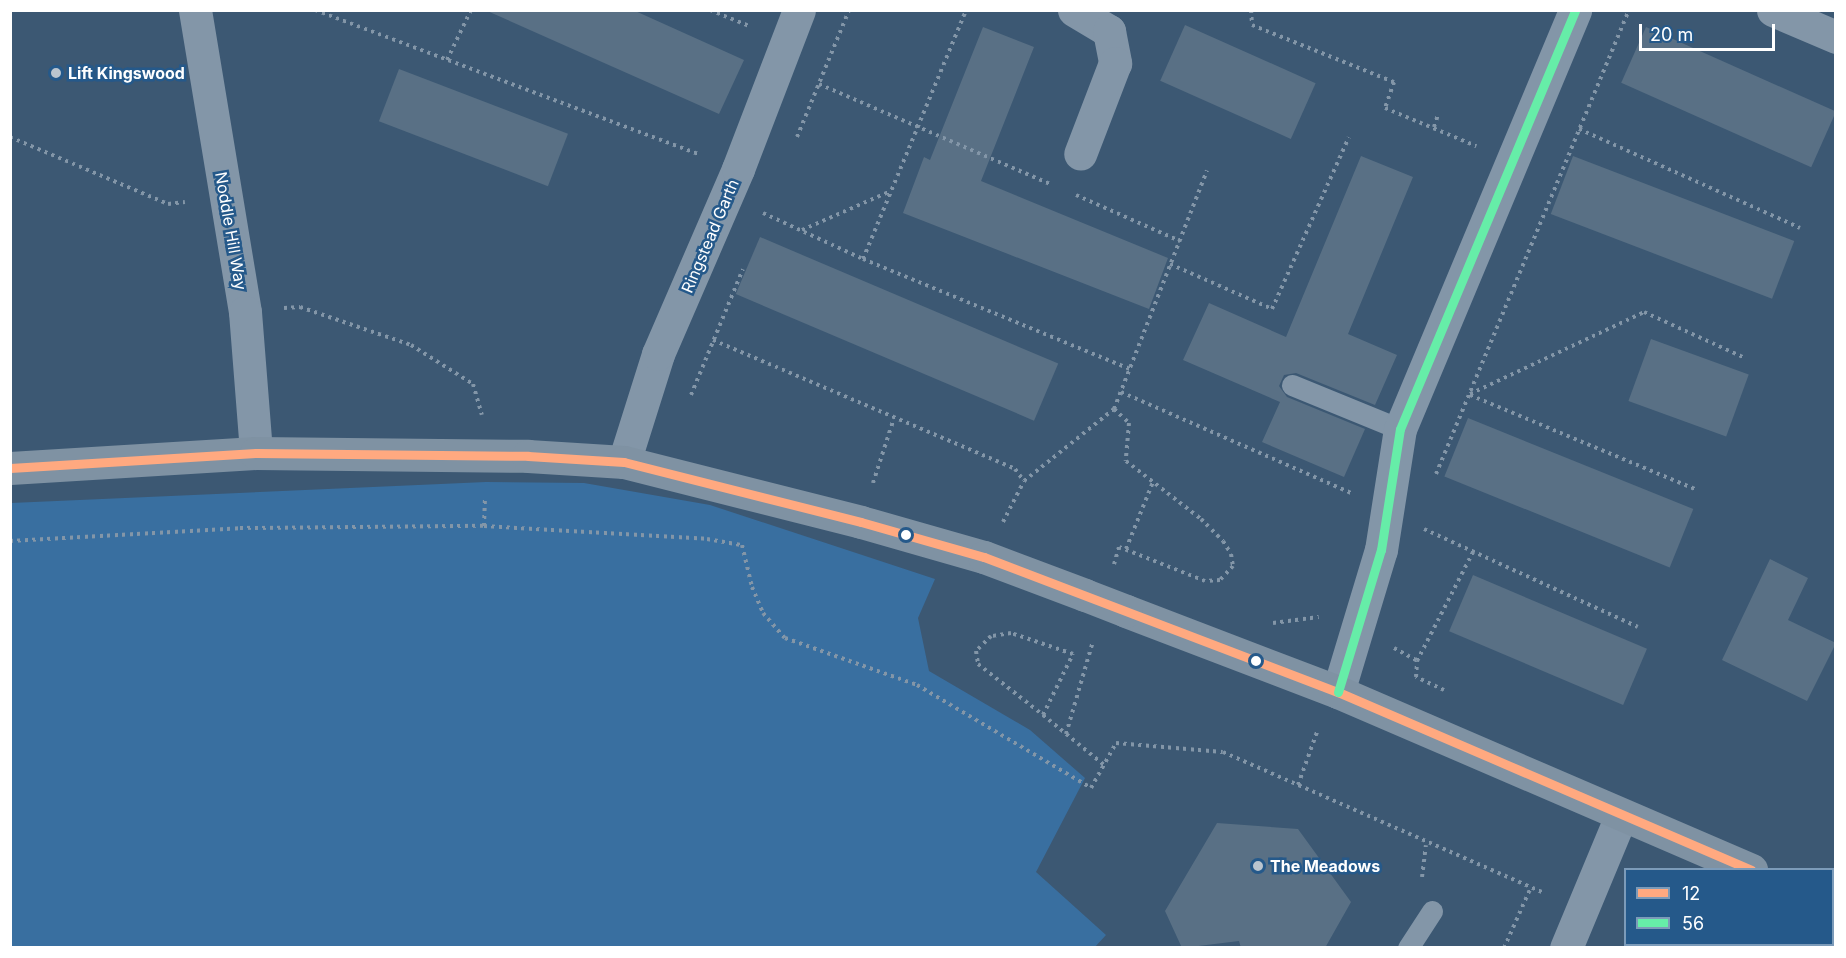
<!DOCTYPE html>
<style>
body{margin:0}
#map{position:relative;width:1846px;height:958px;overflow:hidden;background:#3c5873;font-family:Inter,sans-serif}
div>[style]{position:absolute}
.green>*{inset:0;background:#396fa0}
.building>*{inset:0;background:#597085;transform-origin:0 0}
.path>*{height:4px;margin-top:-2px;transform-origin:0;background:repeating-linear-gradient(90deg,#8396a8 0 3px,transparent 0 7.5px)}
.lane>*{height:21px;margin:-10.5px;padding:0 10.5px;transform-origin:10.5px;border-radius:10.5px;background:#8396a8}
.street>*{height:33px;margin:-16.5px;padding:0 16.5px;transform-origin:16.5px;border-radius:16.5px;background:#8396a8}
.secondary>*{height:33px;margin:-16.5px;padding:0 16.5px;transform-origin:16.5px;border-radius:16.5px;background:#7f92a3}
.secondary-bridge>*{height:33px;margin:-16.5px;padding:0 16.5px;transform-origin:16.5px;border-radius:16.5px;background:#7f92a3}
.bus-1>*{height:9px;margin:-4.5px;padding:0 4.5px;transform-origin:4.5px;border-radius:4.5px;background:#ffa980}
.bus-2>*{height:9px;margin:-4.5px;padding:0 4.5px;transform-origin:4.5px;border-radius:4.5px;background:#66eda8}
.dots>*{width:16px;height:16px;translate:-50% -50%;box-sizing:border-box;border:3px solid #25598a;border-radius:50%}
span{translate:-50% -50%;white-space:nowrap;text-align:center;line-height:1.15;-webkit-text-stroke:5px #25598a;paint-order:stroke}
.poi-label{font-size:16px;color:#fff;font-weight:700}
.left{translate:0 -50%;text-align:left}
.street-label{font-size:16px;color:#fff}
.frame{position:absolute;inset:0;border:12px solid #fff;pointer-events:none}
.legend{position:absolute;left:1624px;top:868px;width:210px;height:78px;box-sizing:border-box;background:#25598a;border:2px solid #7c9bb9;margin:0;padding:8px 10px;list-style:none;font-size:18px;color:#fff}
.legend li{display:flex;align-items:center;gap:12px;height:30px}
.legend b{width:30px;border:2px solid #7c9bb9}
.scale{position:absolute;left:1639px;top:24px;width:136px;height:27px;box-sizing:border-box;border:3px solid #fff;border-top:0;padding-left:8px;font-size:18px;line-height:21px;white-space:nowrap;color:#fff;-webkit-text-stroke:4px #25598a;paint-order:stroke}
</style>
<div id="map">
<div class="green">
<i style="clip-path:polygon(486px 482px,584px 483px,710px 505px,935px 579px,918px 618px,929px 671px,1030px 730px,1085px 778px,1036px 872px,1106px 935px,1094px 948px,11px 947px,11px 503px)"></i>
</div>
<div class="building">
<i style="clip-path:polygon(485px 10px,633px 10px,744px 60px,719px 114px)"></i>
<i style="left:1185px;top:25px;width:143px;height:61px;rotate:24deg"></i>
<i style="clip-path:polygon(983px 27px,1034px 47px,981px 181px,1168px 258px,1149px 309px,903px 213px,924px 157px,930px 160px)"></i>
<i style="left:1646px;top:27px;width:208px;height:61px;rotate:24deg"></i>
<i style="left:399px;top:69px;width:181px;height:56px;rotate:21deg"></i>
<i style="clip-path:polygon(1361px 156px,1413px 177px,1348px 334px,1397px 355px,1375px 405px,1296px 373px,1284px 375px,1279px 386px,1287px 397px,1365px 429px,1344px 477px,1262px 442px,1280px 402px,1183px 360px,1209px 303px,1286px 337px)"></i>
<i style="left:1573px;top:156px;width:237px;height:62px;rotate:21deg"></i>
<i style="left:760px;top:237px;width:324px;height:62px;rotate:23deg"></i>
<i style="left:1651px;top:339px;width:104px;height:66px;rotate:20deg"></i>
<i style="left:1468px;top:418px;width:243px;height:63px;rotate:22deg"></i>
<i style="clip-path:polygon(1770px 559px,1808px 578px,1788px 620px,1836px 643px,1807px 701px,1722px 660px)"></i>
<i style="left:1473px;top:575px;width:189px;height:61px;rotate:23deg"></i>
<i style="clip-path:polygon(1217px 823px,1298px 829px,1351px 902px,1325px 948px,1241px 948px,1239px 941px,1182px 948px,1165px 911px)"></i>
</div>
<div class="path">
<i style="left:315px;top:10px;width:412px;rotate:20.6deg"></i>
<i style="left:710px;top:10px;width:42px;rotate:22.3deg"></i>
<i style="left:1251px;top:10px;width:15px;rotate:86deg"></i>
<i style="left:1252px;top:25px;width:153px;rotate:21.9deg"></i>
<i style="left:1394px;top:82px;width:28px;rotate:109deg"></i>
<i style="left:1385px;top:108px;width:99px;rotate:22.7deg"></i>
<i style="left:447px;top:60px;width:55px;rotate:-64.4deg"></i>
<i style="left:819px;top:84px;width:254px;rotate:23.4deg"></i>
<i style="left:1434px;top:127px;width:13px;rotate:-72deg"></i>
<i style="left:1579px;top:129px;width:242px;rotate:24.1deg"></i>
<i style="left:10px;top:137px;width:172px;rotate:23deg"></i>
<i style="left:168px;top:204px;width:17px;rotate:-7deg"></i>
<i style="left:797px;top:137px;width:137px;rotate:-67.7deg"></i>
<i style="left:1076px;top:195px;width:114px;rotate:23.9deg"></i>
<i style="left:763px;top:213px;width:110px;rotate:24.7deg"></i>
<i style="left:863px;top:259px;width:289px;rotate:22.4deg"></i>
<i style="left:802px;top:230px;width:97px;rotate:-23.7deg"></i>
<i style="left:863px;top:259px;width:269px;rotate:-67.5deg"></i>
<i style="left:1170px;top:264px;width:111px;rotate:23.8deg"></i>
<i style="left:1272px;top:309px;width:188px;rotate:-65.9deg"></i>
<i style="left:284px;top:308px;width:16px;rotate:-4deg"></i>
<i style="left:300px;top:307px;width:117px;rotate:18.9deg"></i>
<i style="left:411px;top:345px;width:73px;rotate:32.2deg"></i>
<i style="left:473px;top:384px;width:32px;rotate:74deg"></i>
<i style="left:713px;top:340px;width:328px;rotate:23.1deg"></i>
<i style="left:1015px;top:469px;width:15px;rotate:53deg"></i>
<i style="left:1121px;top:392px;width:251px;rotate:23.7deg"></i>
<i style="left:1470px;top:394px;width:192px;rotate:-25.2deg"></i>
<i style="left:1644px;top:312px;width:111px;rotate:24.5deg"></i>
<i style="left:691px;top:395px;width:136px;rotate:-67.6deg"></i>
<i style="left:1470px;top:395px;width:246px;rotate:22.7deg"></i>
<i style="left:1114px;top:409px;width:21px;rotate:43deg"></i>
<i style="left:1129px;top:423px;width:38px;rotate:95deg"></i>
<i style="left:1126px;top:461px;width:95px;rotate:37.7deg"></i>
<i style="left:1201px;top:519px;width:31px;rotate:45deg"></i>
<i style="left:1223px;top:541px;width:15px;rotate:58deg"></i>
<i style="left:1231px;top:554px;width:12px;rotate:81deg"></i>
<i style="left:1233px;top:566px;width:19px;rotate:133deg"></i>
<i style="left:1220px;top:580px;width:15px;rotate:176deg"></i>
<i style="left:1205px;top:581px;width:92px;rotate:-158.4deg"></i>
<i style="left:1119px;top:547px;width:18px;rotate:106deg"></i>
<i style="left:1436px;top:474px;width:503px;rotate:-67.42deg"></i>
<i style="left:873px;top:483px;width:68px;rotate:-72.1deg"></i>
<i style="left:1003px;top:522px;width:46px;rotate:-62.9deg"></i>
<i style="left:1024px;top:481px;width:115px;rotate:-38.7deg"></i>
<i style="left:1114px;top:409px;width:256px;rotate:-68.7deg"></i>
<i style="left:484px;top:526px;width:29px;rotate:-88deg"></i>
<i style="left:1424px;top:529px;width:235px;rotate:24.6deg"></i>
<i style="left:10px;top:541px;width:230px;rotate:-3.2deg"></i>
<i style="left:240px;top:528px;width:244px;rotate:-0.5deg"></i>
<i style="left:484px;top:526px;width:223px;rotate:3.3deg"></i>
<i style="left:707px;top:539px;width:36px;rotate:10deg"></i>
<i style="left:742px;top:545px;width:43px;rotate:76.6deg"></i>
<i style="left:752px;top:587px;width:28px;rotate:67deg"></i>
<i style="left:763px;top:613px;width:33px;rotate:49deg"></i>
<i style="left:785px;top:638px;width:140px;rotate:19.6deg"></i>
<i style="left:917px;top:685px;width:202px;rotate:30.6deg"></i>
<i style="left:1091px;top:788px;width:51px;rotate:-60.9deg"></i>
<i style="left:1116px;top:743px;width:107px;rotate:4.8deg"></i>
<i style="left:1223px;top:752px;width:351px;rotate:23.7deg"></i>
<i style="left:1126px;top:549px;width:72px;rotate:-68.1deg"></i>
<i style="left:1273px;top:623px;width:46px;rotate:-7.4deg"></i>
<i style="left:1394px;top:648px;width:26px;rotate:29deg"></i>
<i style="left:1444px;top:690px;width:31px;rotate:-155deg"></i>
<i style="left:1416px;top:677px;width:16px;rotate:-86deg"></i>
<i style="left:1417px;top:661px;width:123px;rotate:-62.8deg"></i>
<i style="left:1043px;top:715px;width:68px;rotate:-63.8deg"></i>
<i style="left:1073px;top:654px;width:65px;rotate:-161.3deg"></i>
<i style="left:1011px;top:633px;width:20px;rotate:171deg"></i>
<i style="left:991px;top:636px;width:21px;rotate:135deg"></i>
<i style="left:976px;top:651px;width:13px;rotate:81deg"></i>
<i style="left:978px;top:664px;width:83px;rotate:38.1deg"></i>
<i style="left:1043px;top:715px;width:79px;rotate:39.3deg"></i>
<i style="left:1066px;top:734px;width:97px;rotate:-73.8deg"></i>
<i style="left:1298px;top:785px;width:59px;rotate:-70.3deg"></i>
<i style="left:1422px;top:877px;width:32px;rotate:-83deg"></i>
<i style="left:1672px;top:944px;width:6px;rotate:45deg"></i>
<i style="left:1504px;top:948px;width:67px;rotate:-66.1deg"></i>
<i style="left:1644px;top:948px;width:4px;rotate:-63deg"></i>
</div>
<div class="lane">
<i style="left:1292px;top:385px;width:117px;rotate:22.2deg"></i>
<i style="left:1408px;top:948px;width:44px;rotate:-57deg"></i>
</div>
<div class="street">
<i style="left:195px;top:10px;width:306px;rotate:80.6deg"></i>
<i style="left:245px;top:312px;width:141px;rotate:85.5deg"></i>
<i style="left:1074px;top:10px;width:41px;rotate:31deg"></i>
<i style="left:1109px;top:31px;width:33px;rotate:79deg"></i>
<i style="left:1115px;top:63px;width:97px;rotate:111deg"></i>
<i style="left:1773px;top:10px;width:69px;rotate:23.2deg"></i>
<i style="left:624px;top:462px;width:113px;rotate:-72.5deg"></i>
<i style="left:658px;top:354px;width:202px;rotate:-66.6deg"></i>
<i style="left:738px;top:169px;width:170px;rotate:-69deg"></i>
<i style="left:1338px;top:692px;width:148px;rotate:-73.2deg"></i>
<i style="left:1381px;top:550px;width:122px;rotate:-81.1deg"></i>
<i style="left:1400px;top:429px;width:454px;rotate:-67.3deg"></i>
<i style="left:1566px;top:948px;width:143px;rotate:-67.4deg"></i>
</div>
<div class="secondary">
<i style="left:10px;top:468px;width:246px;rotate:-3.5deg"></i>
<i style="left:256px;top:453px;width:272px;rotate:0.6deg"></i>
<i style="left:528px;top:456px;width:96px;rotate:3.6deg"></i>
<i style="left:624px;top:462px;width:244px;rotate:14.2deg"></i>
<i style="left:861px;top:522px;width:128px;rotate:15.9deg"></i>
<i style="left:984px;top:557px;width:108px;rotate:20.6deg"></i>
<i style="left:1126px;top:611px;width:227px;rotate:20.9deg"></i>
<i style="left:1338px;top:692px;width:450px;rotate:23.3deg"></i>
<i style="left:1832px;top:903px;width:4px;rotate:14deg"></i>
</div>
<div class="secondary-bridge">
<i style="left:1085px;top:595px;width:44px;rotate:21.3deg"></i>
</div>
<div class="bus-1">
<i style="left:10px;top:468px;width:246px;rotate:-3.5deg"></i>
<i style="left:256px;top:453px;width:272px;rotate:0.6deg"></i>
<i style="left:528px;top:456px;width:96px;rotate:3.6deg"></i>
<i style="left:624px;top:462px;width:244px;rotate:14.2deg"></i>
<i style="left:861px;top:522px;width:128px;rotate:15.9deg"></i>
<i style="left:984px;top:557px;width:379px;rotate:20.9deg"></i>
<i style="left:1338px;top:692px;width:450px;rotate:23.3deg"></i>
</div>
<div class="bus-2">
<i style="left:1338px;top:692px;width:148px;rotate:-73.2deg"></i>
<i style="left:1381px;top:550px;width:122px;rotate:-81.1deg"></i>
<i style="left:1400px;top:429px;width:454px;rotate:-67.3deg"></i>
</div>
<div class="dots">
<i style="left:56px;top:73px;background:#bbc5ce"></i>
<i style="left:906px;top:535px;background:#fff"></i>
<i style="left:1256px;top:661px;background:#fff"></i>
<i style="left:1258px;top:866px;background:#bbc5ce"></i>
</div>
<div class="poi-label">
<span class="left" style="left:68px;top:73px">Lift Kingswood</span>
<span class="left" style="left:1270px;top:866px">The Meadows</span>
</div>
<div class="street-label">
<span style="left:231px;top:231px;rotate:80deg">Noddle Hill Way</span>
<span style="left:710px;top:236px;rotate:-67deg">Ringstead Garth</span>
</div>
<div class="frame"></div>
<ul class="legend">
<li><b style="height:8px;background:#ffa980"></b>12</li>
<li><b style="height:8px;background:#66eda8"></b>56</li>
</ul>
<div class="scale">20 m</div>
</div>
